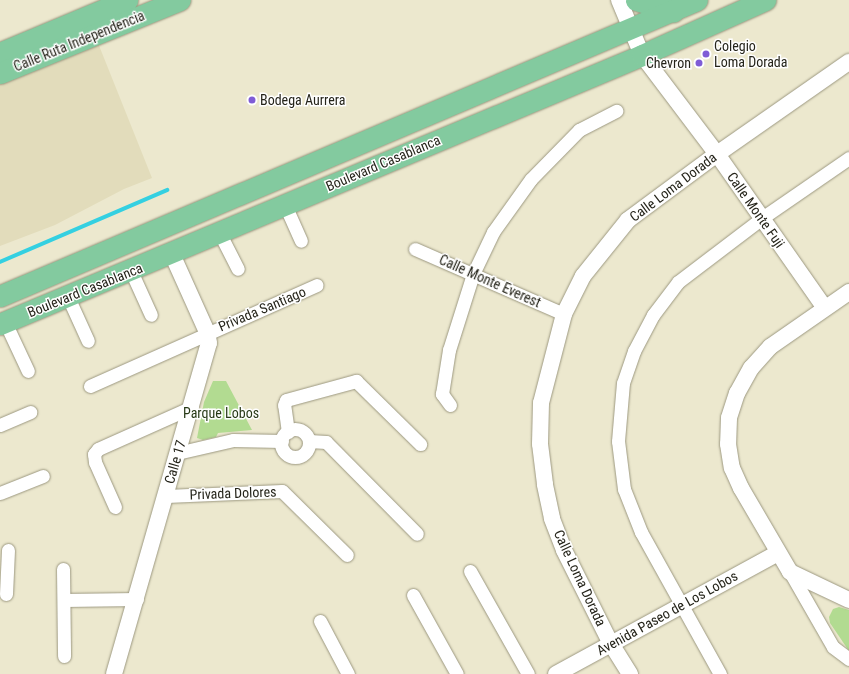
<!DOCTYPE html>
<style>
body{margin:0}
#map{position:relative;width:849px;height:674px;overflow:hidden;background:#ece8ce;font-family:"Roboto Condensed",sans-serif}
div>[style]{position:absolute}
.built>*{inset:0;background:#e2dcbb}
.green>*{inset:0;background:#b2db91}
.stream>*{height:3.5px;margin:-1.75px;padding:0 1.75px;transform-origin:1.75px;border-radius:1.75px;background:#34d0e1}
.roads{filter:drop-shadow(0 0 1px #9c9880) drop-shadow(0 0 1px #9c9880)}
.minor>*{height:13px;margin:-6.5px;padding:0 6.5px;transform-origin:6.5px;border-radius:6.5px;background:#fff}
.minor>.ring{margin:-6.5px;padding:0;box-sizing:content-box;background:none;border:13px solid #fff;border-radius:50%}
.tertiary>*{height:16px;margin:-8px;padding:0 8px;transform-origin:8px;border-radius:8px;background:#fff}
.primary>*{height:21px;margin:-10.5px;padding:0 10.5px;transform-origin:10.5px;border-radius:10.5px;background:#83ca9f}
.dots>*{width:11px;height:11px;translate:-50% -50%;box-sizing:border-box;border:2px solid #fff;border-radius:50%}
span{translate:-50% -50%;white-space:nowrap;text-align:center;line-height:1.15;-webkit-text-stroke:3px #fff;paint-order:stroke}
.street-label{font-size:14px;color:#25241a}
.poi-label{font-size:14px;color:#25241a}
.left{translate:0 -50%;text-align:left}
.right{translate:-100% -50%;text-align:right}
.park-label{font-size:14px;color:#283a17}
</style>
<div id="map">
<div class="built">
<i style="clip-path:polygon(98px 43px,152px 178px,124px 189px,55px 225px,0 246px,0 84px)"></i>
</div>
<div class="green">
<i style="clip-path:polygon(213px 381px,226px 381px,252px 430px,218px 433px,216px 437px,203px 440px,197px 438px,204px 402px)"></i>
<i style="clip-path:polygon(839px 607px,849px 610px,849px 651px,830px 623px,829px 617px,833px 609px)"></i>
</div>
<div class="stream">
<i style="left:0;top:262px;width:182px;rotate:-23.3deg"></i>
</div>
<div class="roads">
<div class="minor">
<i style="left:285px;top:205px;width:39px;rotate:66deg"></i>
<i style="left:220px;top:234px;width:39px;rotate:63deg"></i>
<i style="left:415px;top:249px;width:163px;rotate:23.6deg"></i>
<i style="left:131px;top:271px;width:48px;rotate:65.6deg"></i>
<i style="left:68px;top:297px;width:48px;rotate:65.6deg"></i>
<i style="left:5px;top:322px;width:54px;rotate:64.9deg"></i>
<i style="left:90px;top:386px;width:248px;rotate:-24deg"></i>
<i style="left:450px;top:405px;width:14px;rotate:-126deg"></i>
<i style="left:442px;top:394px;width:45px;rotate:-81deg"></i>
<i style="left:449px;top:350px;width:80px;rotate:-72.5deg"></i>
<i style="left:473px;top:274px;width:47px;rotate:-64.5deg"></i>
<i style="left:493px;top:232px;width:65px;rotate:-54.4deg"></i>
<i style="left:531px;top:179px;width:69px;rotate:-45.6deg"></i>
<i style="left:579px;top:130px;width:42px;rotate:-27.2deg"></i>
<i style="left:0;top:425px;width:33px;rotate:-23deg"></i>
<i class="ring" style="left:281px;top:429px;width:15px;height:15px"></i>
<i style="left:288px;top:432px;width:27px;rotate:-98deg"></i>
<i style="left:284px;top:405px;width:5px;rotate:-68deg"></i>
<i style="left:286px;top:400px;width:73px;rotate:-15.2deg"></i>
<i style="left:356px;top:381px;width:90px;rotate:44.5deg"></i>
<i style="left:309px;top:441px;width:17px;rotate:3deg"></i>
<i style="left:326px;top:442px;width:129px;rotate:45.3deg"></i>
<i style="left:177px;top:453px;width:57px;rotate:-13.1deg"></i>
<i style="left:233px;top:440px;width:49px;rotate:1.2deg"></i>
<i style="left:0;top:493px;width:46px;rotate:-21.6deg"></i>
<i style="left:166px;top:496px;width:116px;rotate:-2.5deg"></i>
<i style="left:282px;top:491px;width:91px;rotate:44.6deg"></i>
<i style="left:115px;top:507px;width:49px;rotate:-114deg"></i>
<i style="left:95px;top:462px;width:8px;rotate:-97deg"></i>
<i style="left:94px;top:454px;width:6px;rotate:-51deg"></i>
<i style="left:98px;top:449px;width:103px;rotate:-24.1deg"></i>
<i style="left:63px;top:569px;width:87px;rotate:89.3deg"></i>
<i style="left:470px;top:571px;width:118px;rotate:60.6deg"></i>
<i style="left:790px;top:572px;width:86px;rotate:60.2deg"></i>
<i style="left:833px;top:647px;width:20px;rotate:37deg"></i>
<i style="left:6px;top:594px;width:44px;rotate:-87.4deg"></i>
<i style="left:413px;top:595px;width:90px;rotate:60.9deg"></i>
<i style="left:64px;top:600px;width:73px;rotate:-0.8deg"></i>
<i style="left:320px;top:621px;width:60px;rotate:62.2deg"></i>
<i style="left:720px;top:674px;width:162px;rotate:-119.1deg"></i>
<i style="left:641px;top:532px;width:46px;rotate:-111.6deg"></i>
<i style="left:624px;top:489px;width:48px;rotate:-97.1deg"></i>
<i style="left:618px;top:441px;width:58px;rotate:-85.1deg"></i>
<i style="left:623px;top:383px;width:34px;rotate:-71deg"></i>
<i style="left:634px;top:351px;width:41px;rotate:-62.2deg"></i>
<i style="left:653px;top:315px;width:41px;rotate:-52.9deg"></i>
<i style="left:678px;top:282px;width:106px;rotate:-37.3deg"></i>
<i style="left:762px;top:218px;width:106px;rotate:-34.6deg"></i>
</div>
<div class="tertiary">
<i style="left:619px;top:0;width:60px;rotate:67.3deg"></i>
<i style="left:642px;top:55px;width:124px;rotate:52.9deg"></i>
<i style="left:717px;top:154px;width:188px;rotate:55deg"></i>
<i style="left:849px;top:292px;width:96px;rotate:145.2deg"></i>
<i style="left:770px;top:347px;width:28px;rotate:132deg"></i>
<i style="left:751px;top:368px;width:29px;rotate:119deg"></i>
<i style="left:737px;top:393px;width:26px;rotate:108deg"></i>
<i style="left:729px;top:418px;width:26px;rotate:92deg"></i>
<i style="left:728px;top:444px;width:24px;rotate:81deg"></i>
<i style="left:732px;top:468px;width:22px;rotate:66deg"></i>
<i style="left:741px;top:488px;width:97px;rotate:59.7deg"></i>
<i style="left:790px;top:572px;width:65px;rotate:25.4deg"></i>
<i style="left:114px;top:674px;width:344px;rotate:-74deg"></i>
<i style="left:209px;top:343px;width:11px;rotate:-100deg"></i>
<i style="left:207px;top:332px;width:85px;rotate:-114.2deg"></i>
<i style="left:556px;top:674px;width:253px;rotate:-28.6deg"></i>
<i style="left:630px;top:674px;width:36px;rotate:-122deg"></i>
<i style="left:611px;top:644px;width:105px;rotate:-116.6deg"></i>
<i style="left:564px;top:550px;width:34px;rotate:-111deg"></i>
<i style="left:552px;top:518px;width:35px;rotate:-102deg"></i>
<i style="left:545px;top:484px;width:40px;rotate:-97.1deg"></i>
<i style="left:540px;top:444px;width:41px;rotate:-88.6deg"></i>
<i style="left:541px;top:403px;width:92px;rotate:-75.5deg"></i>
<i style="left:564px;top:314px;width:42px;rotate:-63.4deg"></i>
<i style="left:583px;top:276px;width:72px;rotate:-51.2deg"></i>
<i style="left:628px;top:220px;width:111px;rotate:-36.6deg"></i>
<i style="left:717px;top:154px;width:161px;rotate:-34.9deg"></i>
</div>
<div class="primary">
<i style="left:636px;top:0;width:39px;rotate:17deg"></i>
<i style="left:0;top:53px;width:138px;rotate:-22.7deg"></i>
<i style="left:0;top:73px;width:194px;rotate:-22.1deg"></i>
<i style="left:0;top:296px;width:757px;rotate:-23.01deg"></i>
<i style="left:0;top:324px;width:696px;rotate:-22.73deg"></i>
<i style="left:642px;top:55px;width:135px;rotate:-24.1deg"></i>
</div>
</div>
<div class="dots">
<i style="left:706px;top:54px;background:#7f5cd6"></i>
<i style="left:699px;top:63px;background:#7f5cd6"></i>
<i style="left:252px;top:100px;background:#7f5cd6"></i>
</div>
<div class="street-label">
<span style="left:79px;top:41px;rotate:-22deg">Calle Ruta Independencia</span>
<span style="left:383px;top:163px;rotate:-23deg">Boulevard Casablanca</span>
<span style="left:673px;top:187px;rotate:-37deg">Calle Loma Dorada</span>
<span style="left:756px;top:210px;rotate:55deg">Calle Monte Fuji</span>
<span style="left:490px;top:281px;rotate:24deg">Calle Monte Everest</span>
<span style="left:85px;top:290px;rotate:-22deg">Boulevard Casablanca</span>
<span style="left:262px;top:309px;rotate:-23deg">Privada Santiago</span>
<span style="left:175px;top:462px;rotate:-74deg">Calle 17</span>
<span style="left:233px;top:493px;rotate:-2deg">Privada Dolores</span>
<span style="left:580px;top:578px;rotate:65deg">Calle Loma Dorada</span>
<span style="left:667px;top:613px;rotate:-29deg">Avenida Paseo de Los Lobos</span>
</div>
<div class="poi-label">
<span class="left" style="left:714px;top:54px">Colegio<br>Loma Dorada</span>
<span class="right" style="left:691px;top:63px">Chevron</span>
<span class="left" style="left:260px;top:100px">Bodega Aurrera</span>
</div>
<div class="park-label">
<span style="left:221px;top:413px">Parque Lobos</span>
</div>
</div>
